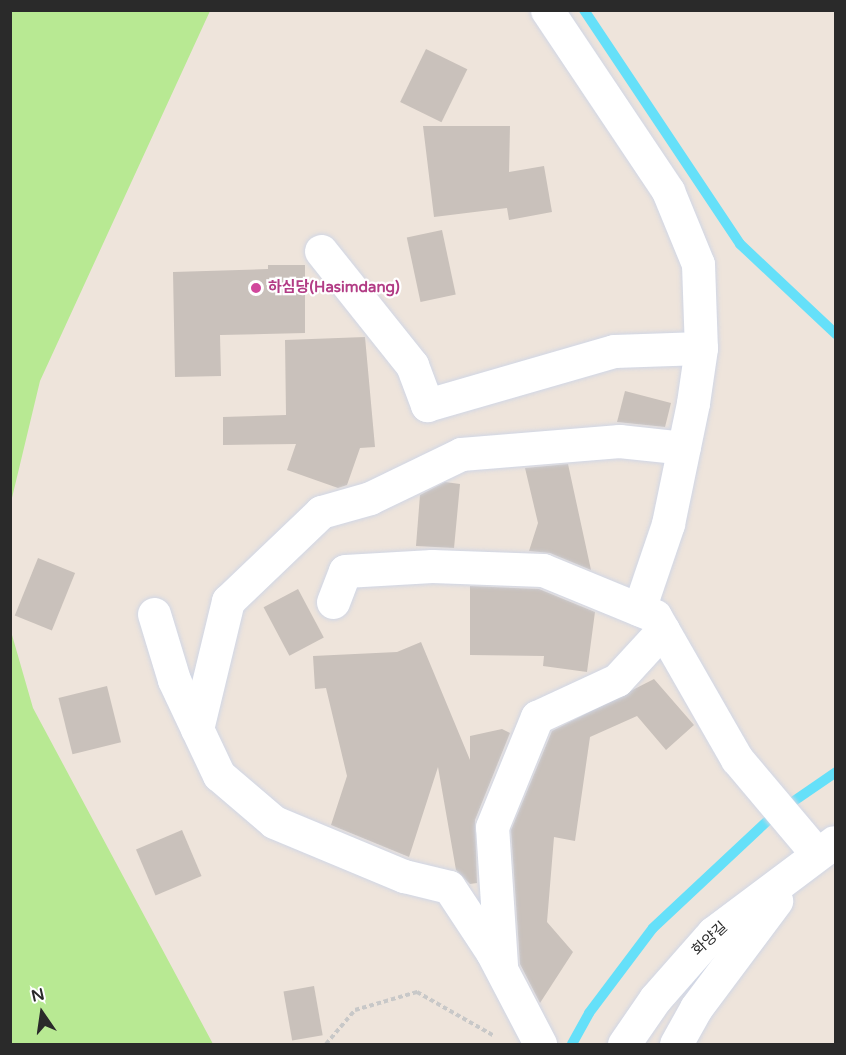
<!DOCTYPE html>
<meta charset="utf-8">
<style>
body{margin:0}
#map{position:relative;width:846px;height:1055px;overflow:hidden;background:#eee4db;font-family:"Varela Round","Noto Sans KR",sans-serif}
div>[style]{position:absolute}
.green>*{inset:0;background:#b8e993}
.stream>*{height:10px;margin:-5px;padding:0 5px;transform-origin:5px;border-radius:5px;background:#65e0f9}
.building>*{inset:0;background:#c9c1bb;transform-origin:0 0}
.path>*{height:4px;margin-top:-2px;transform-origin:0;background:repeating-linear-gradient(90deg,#c8c8c8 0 4.5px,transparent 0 7.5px)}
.roads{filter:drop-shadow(0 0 2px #d0d6e5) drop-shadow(0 0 2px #d0d6e5)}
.minor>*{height:33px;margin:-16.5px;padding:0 16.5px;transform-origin:16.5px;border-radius:16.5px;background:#fff}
.dots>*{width:16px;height:16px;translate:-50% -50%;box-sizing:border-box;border:3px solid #fff;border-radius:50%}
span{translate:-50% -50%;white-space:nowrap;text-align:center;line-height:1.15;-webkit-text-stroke:4.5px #fff;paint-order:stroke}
.hotel-label{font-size:15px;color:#b23c85;font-weight:700}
.left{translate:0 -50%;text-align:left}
.street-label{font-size:15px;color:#2a2a2a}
.frame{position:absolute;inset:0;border:12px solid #2a2a2a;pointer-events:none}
.north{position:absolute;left:12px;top:983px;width:60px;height:60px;-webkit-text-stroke:4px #fff;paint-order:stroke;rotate:347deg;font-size:16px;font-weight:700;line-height:24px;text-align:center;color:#2a2a2a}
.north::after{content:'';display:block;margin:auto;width:21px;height:27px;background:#2a2a2a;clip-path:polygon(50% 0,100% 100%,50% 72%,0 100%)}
</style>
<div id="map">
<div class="green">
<i style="clip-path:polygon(11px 10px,210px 11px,40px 381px,11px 502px)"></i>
<i style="clip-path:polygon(10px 628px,33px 708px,213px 1044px,11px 1044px)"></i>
</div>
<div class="stream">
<i style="left:584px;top:10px;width:281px;rotate:56.3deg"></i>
<i style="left:740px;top:244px;width:132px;rotate:43.2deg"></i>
<i style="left:572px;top:1044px;width:35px;rotate:-61deg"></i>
<i style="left:589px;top:1013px;width:106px;rotate:-53deg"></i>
<i style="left:653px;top:928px;width:167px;rotate:-43.1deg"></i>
<i style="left:775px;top:814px;width:74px;rotate:-34.5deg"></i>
</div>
<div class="building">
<i style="left:426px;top:49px;width:46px;height:59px;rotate:26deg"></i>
<i style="clip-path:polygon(423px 126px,510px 126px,509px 172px,544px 166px,552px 212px,509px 220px,507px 208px,434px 217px)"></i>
<i style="left:442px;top:230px;width:66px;height:36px;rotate:78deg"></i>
<i style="clip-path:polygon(268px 265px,305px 265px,305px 333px,220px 335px,221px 376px,175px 377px,173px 272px,268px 269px)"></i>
<i style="clip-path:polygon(365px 337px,375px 447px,360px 448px,347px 485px,338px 488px,287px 470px,296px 444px,223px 445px,223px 417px,286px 415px,285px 340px)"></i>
<i style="clip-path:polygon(625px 391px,671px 403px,665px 427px,617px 422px)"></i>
<i style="clip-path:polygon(568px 464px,591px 570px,550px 553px,529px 551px,538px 523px,525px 468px)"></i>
<i style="clip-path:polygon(445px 482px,460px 484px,454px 548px,416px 546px,420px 495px)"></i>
<i style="left:38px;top:558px;width:40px;height:62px;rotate:22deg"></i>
<i style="clip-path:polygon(470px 586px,539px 589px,595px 612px,587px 672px,543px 666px,544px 656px,470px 655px)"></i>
<i style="left:298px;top:589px;width:55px;height:39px;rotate:62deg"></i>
<i style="clip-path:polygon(421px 642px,470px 760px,470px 736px,502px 729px,510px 733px,475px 820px,477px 883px,470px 884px,456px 870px,438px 767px,409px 857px,331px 825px,347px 776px,326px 688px,315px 689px,313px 656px,397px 652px)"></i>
<i style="clip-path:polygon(654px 679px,694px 725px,666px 750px,637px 716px,590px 737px,575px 841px,554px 837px,547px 922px,573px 952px,540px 1003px,520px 964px,511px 830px,552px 731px)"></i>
<i style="left:107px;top:686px;width:58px;height:50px;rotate:76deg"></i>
<i style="left:182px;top:830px;width:50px;height:50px;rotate:67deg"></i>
<i style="left:314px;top:986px;width:50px;height:31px;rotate:80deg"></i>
</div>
<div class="path">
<i style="left:326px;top:1044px;width:45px;rotate:-49.5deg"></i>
<i style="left:355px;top:1010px;width:65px;rotate:-16.2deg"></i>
<i style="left:417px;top:992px;width:89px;rotate:29.7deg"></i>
</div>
<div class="roads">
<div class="minor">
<i style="left:547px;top:10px;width:218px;rotate:56.2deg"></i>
<i style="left:668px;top:191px;width:79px;rotate:67.7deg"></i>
<i style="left:698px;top:264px;width:84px;rotate:88deg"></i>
<i style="left:701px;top:348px;width:56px;rotate:98.3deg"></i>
<i style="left:693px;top:403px;width:124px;rotate:101.7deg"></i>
<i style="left:668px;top:524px;width:90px;rotate:108.8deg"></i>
<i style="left:321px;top:251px;width:146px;rotate:51.4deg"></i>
<i style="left:412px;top:365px;width:43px;rotate:69.4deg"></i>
<i style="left:427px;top:405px;width:195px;rotate:-16.1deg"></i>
<i style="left:614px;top:351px;width:87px;rotate:-2deg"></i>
<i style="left:333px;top:602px;width:33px;rotate:-69deg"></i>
<i style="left:345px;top:571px;width:87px;rotate:-3.3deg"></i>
<i style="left:432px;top:566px;width:111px;rotate:2.1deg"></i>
<i style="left:543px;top:570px;width:121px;rotate:22.3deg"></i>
<i style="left:655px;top:616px;width:165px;rotate:60.2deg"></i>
<i style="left:737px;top:759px;width:124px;rotate:49.9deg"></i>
<i style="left:154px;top:614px;width:69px;rotate:73.1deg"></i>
<i style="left:174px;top:680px;width:105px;rotate:64.7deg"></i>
<i style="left:219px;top:775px;width:72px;rotate:40.5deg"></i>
<i style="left:274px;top:822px;width:141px;rotate:22.6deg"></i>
<i style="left:404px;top:876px;width:46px;rotate:13.7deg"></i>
<i style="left:449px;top:887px;width:78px;rotate:56.5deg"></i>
<i style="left:492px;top:952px;width:104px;rotate:62.4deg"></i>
<i style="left:197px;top:729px;width:132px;rotate:-76.4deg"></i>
<i style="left:228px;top:601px;width:129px;rotate:-43.7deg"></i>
<i style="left:321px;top:512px;width:51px;rotate:-15.9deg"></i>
<i style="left:370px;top:498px;width:101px;rotate:-25.8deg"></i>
<i style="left:461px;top:454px;width:159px;rotate:-4.7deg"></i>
<i style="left:619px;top:441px;width:65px;rotate:6.1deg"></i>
<i style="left:501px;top:965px;width:138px;rotate:-93.7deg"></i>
<i style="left:492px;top:827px;width:119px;rotate:-67.8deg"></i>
<i style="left:537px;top:717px;width:88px;rotate:-24.8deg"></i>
<i style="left:617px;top:680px;width:68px;rotate:-47.4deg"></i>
<i style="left:624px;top:1044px;width:55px;rotate:-55.4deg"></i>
<i style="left:655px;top:999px;width:88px;rotate:-48.7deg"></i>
<i style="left:713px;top:933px;width:151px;rotate:-36.9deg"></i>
<i style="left:676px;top:1044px;width:41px;rotate:-60.9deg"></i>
<i style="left:696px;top:1008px;width:134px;rotate:-53.2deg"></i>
</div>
</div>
<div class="dots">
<i style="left:256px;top:288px;background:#d1479c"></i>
</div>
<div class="hotel-label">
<span class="left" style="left:268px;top:288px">하심당(Hasimdang)</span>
</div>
<div class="street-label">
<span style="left:710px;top:939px;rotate:-43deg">화양길</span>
</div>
<div class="frame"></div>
<div class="north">N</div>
</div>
